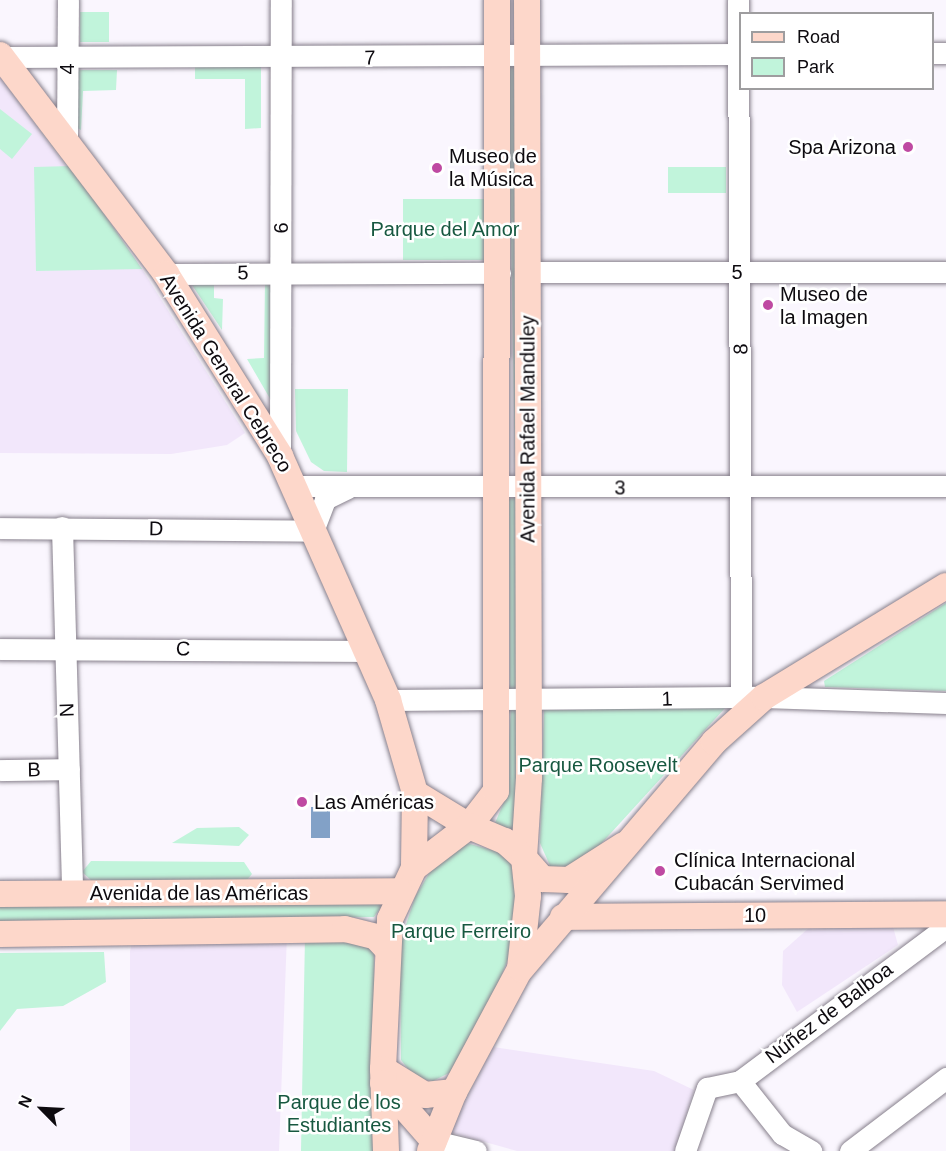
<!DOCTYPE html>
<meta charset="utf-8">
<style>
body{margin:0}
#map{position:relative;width:946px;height:1151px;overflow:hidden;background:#faf6fe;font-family:Arial,sans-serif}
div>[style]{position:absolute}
.built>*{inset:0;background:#f2e7fb}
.green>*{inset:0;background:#c1f4db;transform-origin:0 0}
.water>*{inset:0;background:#82a1c7;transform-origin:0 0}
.roads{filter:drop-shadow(0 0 2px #87808c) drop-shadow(0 0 2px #87808c)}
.minor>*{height:21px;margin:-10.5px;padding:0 10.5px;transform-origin:10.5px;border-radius:10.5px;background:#fff}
.major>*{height:26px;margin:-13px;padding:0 13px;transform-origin:13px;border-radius:13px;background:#fdd7ca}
.dots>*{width:16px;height:16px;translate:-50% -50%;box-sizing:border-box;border:3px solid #fff;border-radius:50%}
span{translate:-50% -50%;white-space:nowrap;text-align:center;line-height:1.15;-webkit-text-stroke:5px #fff;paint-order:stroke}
.street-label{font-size:20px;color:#0d0a0f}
.poi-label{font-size:20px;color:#0d0a0f}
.right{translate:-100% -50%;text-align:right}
.left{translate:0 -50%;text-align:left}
.park-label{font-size:20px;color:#175840}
.legend{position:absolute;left:739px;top:12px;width:195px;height:78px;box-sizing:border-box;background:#fff;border:2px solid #9e9d9f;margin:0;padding:8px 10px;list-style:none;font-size:18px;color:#0d0a0f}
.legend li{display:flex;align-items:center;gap:12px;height:30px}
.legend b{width:30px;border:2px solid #9e9d9f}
.north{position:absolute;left:12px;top:1079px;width:60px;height:60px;-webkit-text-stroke:4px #fff;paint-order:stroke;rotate:294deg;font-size:16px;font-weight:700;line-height:24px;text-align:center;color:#0d0a0f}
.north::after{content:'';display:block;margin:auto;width:21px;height:27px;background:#0d0a0f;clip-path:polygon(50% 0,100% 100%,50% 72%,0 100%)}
</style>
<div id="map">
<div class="built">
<i style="clip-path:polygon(0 77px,142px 269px,245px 433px,227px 445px,171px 454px,0 453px)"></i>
<i style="clip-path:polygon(892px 923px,898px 945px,797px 1012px,782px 985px,783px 951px,811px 926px)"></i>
<i style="clip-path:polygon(135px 934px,287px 934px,279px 1151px,130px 1151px,130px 951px)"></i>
<i style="clip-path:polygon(493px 1047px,654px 1071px,694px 1090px,675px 1151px,517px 1151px,449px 1132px)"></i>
</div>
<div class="green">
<i style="left:80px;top:12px;width:29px;height:30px"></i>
<i style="left:516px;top:64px;width:411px;height:8px;rotate:89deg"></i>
<i style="clip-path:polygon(261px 66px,261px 128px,245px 129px,245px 79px,195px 79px,195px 67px)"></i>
<i style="clip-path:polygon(76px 70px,117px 70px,116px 90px,83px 91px,81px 130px,77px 128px)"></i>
<i style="clip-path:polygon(0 109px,32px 134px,12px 159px,0 149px)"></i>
<i style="clip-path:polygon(71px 166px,142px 269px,36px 271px,34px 167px)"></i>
<i style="left:726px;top:167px;width:26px;height:58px;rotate:90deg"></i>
<i style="left:403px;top:199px;width:85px;height:61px"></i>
<i style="clip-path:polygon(190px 282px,214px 284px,214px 298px,223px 299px,222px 330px)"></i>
<i style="clip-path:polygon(265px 282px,273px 283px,276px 409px,247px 359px,264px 358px)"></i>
<i style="clip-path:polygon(295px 389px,348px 389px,347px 472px,324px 471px,311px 462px,296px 431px)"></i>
<i style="clip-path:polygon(518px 496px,517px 689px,510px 689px,509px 499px)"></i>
<i style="clip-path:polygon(946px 603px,946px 691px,825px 687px,824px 681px)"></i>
<i style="clip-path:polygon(511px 707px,520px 710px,514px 833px,495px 823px,506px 797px)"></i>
<i style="clip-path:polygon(726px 707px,579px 868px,551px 868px,540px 843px,544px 710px)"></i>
<i style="clip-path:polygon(239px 827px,249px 835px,239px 846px,172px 843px,197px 828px)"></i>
<i style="clip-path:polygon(463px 842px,506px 854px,514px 870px,519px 908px,512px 949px,482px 1025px,451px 1072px,433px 1081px,415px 1078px,401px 1060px,400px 943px,415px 897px,440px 855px)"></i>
<i style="clip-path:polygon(91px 861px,244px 862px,252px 874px,246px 881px,92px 881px,82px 872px)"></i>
<i style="clip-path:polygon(0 902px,379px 902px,381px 907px,374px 917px,0 921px)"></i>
<i style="clip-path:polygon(305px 936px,360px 937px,374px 949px,375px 1151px,301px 1151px)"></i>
<i style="clip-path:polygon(104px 952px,106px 982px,63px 1006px,17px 1009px,0 1031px,0 953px)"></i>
</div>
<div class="water">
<i style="left:311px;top:807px;width:19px;height:31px"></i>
</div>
<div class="roads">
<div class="minor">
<i style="left:738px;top:0;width:697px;rotate:89.75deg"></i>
<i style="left:932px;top:53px;width:14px"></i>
<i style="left:0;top:57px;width:740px;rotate:-0.23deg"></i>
<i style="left:67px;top:138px;width:138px;rotate:-89.6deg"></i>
<i style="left:528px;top:272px;width:418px"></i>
<i style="left:166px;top:274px;width:334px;rotate:-0.2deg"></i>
<i style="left:280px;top:456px;width:456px;rotate:-89.9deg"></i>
<i style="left:295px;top:486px;width:651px"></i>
<i style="left:62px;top:527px;width:366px;rotate:88.4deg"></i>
<i style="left:0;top:528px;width:313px;rotate:0.5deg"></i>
<i style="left:313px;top:531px;width:34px;rotate:-69deg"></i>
<i style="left:325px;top:499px;width:25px;rotate:-26deg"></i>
<i style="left:0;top:649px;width:365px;rotate:0.3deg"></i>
<i style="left:388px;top:700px;width:376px;rotate:-0.5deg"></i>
<i style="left:764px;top:697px;width:182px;rotate:1.9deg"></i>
<i style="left:0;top:770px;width:69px;rotate:-0.8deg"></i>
<i style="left:740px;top:1081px;width:68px;rotate:51.6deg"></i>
<i style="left:782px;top:1134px;width:34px;rotate:30deg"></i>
<i style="left:434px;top:1141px;width:43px;rotate:13.4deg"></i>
<i style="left:685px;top:1151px;width:67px;rotate:-70.8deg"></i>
<i style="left:707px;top:1088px;width:34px;rotate:-12deg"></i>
<i style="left:740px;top:1081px;width:257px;rotate:-36.8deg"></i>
<i style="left:850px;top:1151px;width:121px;rotate:-37.2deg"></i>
</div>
<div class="major">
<i style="left:527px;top:0;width:778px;rotate:89.85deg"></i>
<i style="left:529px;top:778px;width:80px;rotate:93.6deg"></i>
<i style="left:524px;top:858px;width:28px;rotate:49deg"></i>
<i style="left:542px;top:879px;width:27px;rotate:2deg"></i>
<i style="left:569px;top:880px;width:65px;rotate:-32.5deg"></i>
<i style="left:0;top:55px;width:275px;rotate:52.8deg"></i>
<i style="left:166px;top:274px;width:215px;rotate:57.9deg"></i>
<i style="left:280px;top:456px;width:267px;rotate:66.1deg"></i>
<i style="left:388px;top:700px;width:97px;rotate:73.8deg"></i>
<i style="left:415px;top:793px;width:75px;rotate:90.8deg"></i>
<i style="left:415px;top:793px;width:63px;rotate:31.4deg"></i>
<i style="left:469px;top:826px;width:44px;rotate:-52.4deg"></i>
<i style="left:496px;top:791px;width:791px;rotate:-89.93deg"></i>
<i style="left:469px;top:826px;width:39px;rotate:23deg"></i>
<i style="left:505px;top:841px;width:25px;rotate:42deg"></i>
<i style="left:524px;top:858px;width:38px;rotate:84deg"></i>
<i style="left:528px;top:896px;width:73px;rotate:96.3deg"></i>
<i style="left:520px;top:969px;width:140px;rotate:118.2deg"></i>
<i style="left:454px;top:1092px;width:29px;rotate:174deg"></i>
<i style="left:425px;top:1095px;width:49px;rotate:-148.2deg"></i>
<i style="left:383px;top:1069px;width:150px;rotate:-87.3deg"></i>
<i style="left:390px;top:919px;width:56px;rotate:-64.8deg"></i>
<i style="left:414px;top:868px;width:69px;rotate:-37.4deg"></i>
<i style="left:0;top:894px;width:399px;rotate:-0.4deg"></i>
<i style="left:563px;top:917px;width:383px;rotate:-0.4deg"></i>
<i style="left:0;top:934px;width:345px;rotate:-0.8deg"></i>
<i style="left:345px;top:929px;width:32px;rotate:14deg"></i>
<i style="left:376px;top:937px;width:16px;rotate:47deg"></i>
<i style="left:521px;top:969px;width:298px;rotate:-49.6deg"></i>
<i style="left:714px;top:742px;width:67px;rotate:-42deg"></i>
<i style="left:764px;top:697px;width:213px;rotate:-31.4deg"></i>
<i style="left:383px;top:1069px;width:82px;rotate:87.9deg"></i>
<i style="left:383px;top:1083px;width:77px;rotate:48.7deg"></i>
<i style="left:430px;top:1151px;width:64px;rotate:-67.9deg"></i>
</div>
</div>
<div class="dots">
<i style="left:908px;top:147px;background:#bf4aa2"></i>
<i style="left:437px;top:168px;background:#bf4aa2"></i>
<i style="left:768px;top:305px;background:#bf4aa2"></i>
<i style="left:302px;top:802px;background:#bf4aa2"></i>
<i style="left:660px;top:871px;background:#bf4aa2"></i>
</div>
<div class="street-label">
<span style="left:370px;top:58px;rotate:-1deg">7</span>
<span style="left:67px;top:69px;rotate:-90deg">4</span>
<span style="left:281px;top:228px;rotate:-90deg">6</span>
<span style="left:737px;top:272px">5</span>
<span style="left:243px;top:273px;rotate:-1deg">5</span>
<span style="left:741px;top:349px;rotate:-91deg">8</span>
<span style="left:226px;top:373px;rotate:58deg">Avenida General Cebreco</span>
<span style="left:528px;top:429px;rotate:-90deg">Avenida Rafael Manduley</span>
<span style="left:620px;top:488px;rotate:1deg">3</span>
<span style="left:156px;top:529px;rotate:1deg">D</span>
<span style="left:183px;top:649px;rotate:1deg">C</span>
<span style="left:667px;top:699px;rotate:-2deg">1</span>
<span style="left:67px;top:710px;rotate:-92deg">N</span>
<span style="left:34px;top:770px;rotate:-1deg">B</span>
<span style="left:199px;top:893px">Avenida de las Américas</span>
<span style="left:755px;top:915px">10</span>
<span style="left:829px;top:1013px;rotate:-37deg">Núñez de Balboa</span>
</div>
<div class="poi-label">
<span class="right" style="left:896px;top:147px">Spa Arizona</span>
<span class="left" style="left:449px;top:168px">Museo de<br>la Música</span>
<span class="left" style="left:780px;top:306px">Museo de<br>la Imagen</span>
<span class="left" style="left:314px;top:802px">Las Américas</span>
<span class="left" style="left:674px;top:872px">Clínica Internacional<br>Cubacán Servimed</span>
</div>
<div class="park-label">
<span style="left:445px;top:229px">Parque del Amor</span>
<span style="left:598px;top:765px">Parque Roosevelt</span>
<span style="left:461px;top:931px">Parque Ferreiro</span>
<span style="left:339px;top:1114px">Parque de los<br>Estudiantes</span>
</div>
<ul class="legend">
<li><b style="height:8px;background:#fdd7ca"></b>Road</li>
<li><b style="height:16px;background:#c1f4db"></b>Park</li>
</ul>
<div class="north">N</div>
</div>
